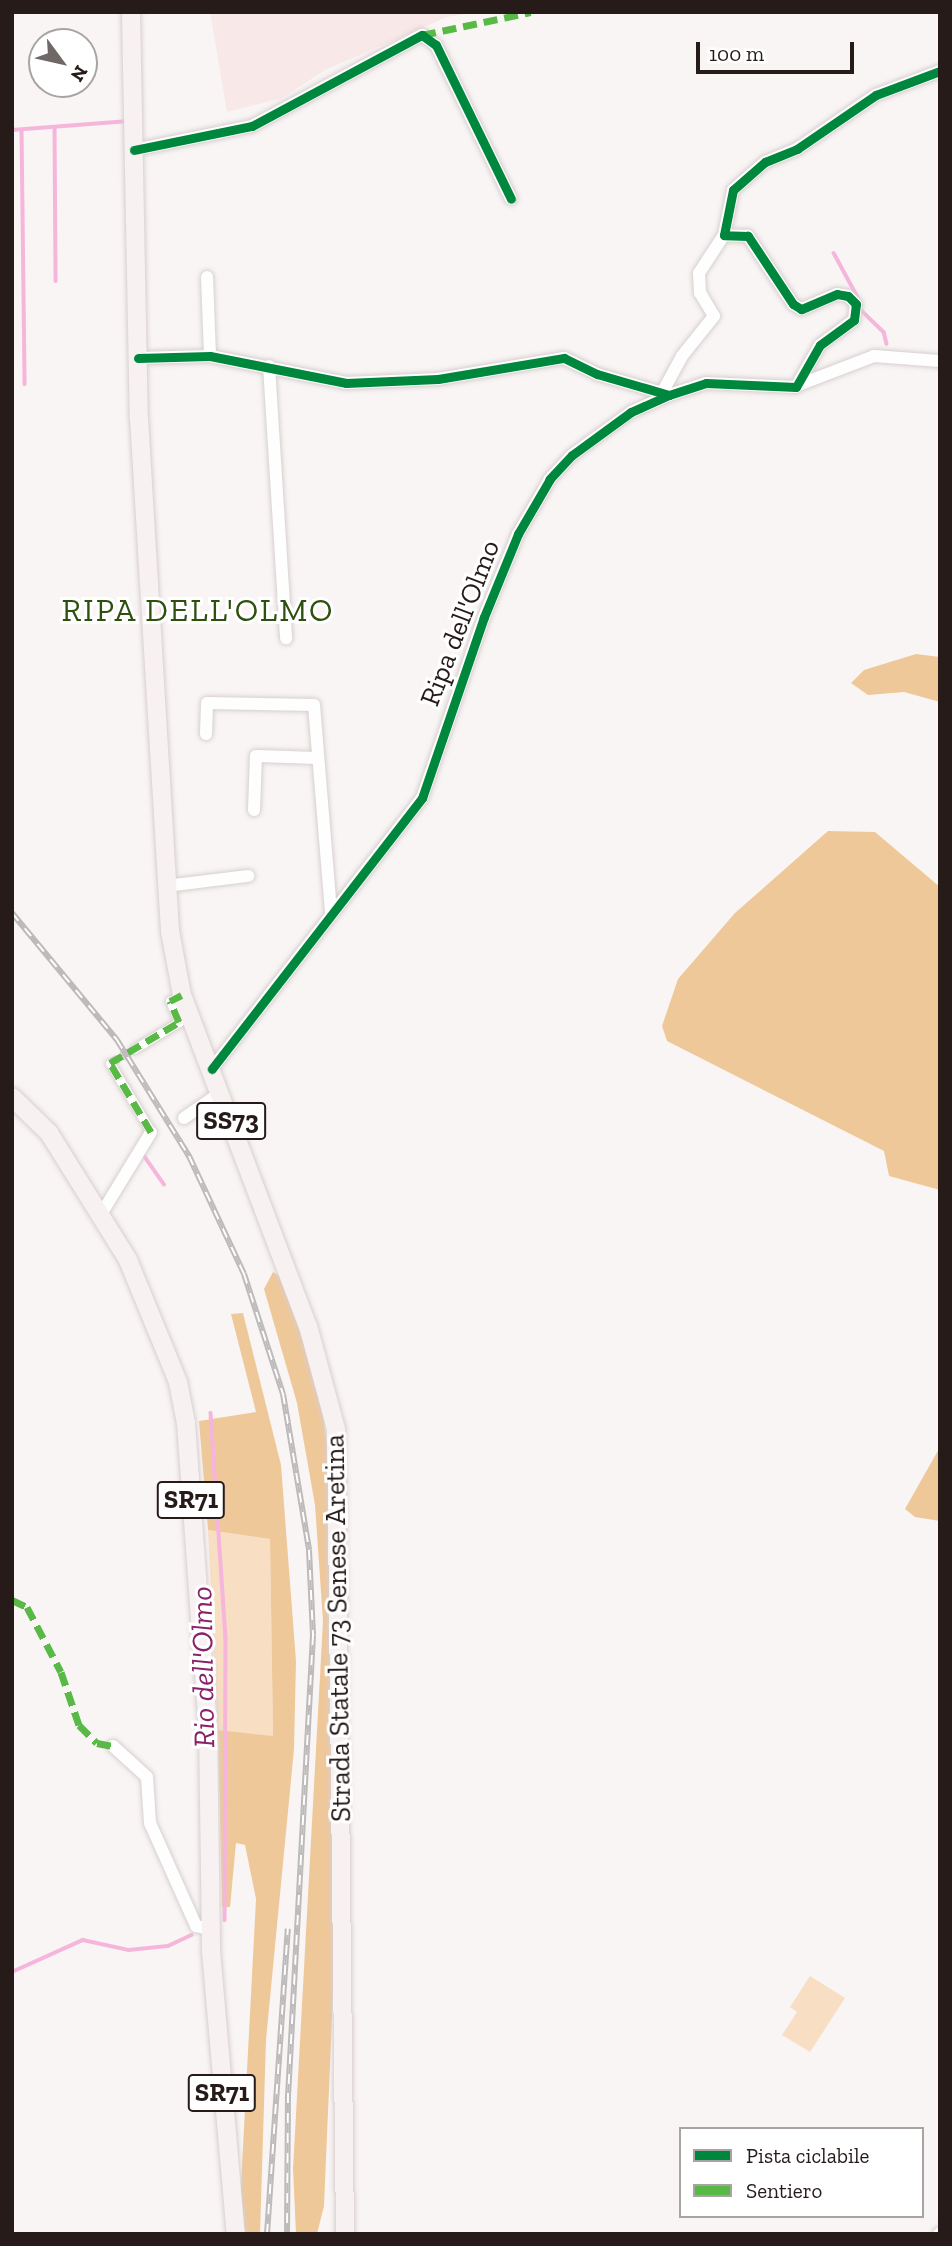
<!DOCTYPE html>
<style>
body{margin:0}
#map{position:relative;width:952px;height:2246px;overflow:hidden;background:#f9f5f5;font-family:"Zilla Slab",serif}
div>[style]{position:absolute}
.built>*{inset:0;background:#f8e8e7}
.green>*{inset:0;background:#f8dec3}
.forest>*{inset:0;background:#efc89a}
.stream>*{height:3.5px;margin:-1.75px;padding:0 1.75px;transform-origin:1.75px;border-radius:1.75px;background:#f6b5db}
.pedestrian-tunnel>*{height:9px;margin-top:-4.5px;transform-origin:0;background:repeating-linear-gradient(90deg,#dad4d4 0 9px,transparent 0 13.5px)}
.roads{filter:drop-shadow(0 0 2px #d7cfce) drop-shadow(0 0 2px #d7cfce)}
.pedestrian>*{height:9px;margin:-4.5px;padding:0 4.5px;transform-origin:4.5px;border-radius:4.5px;background:#fefefe}
.minor>*{height:12px;margin:-6px;padding:0 6px;transform-origin:6px;border-radius:6px;background:#fefefe}
.primary>*{height:18px;margin:-9px;padding:0 9px;transform-origin:9px;border-radius:9px;background:#f7f1f2}
.rail>*{height:6px;margin-top:-3px;transform-origin:0;background:repeating-linear-gradient(90deg,#fff 0 10px,#bcbaba 0 20px);box-sizing:border-box;border-block:2px solid #bcbaba}
.quiet>*{height:7px;margin-top:-3.5px;transform-origin:0;background:repeating-linear-gradient(90deg,#58b947 0 14px,transparent 0 21px)}
.cycleway>*{height:9px;margin:-4.5px;padding:0 4.5px;transform-origin:4.5px;border-radius:4.5px;background:#00873e}
span{translate:-50% -50%;white-space:nowrap;text-align:center;line-height:1.15;-webkit-text-stroke:6px #fff;paint-order:stroke}
.shield-label span{padding:2px 5px;background:#fff;border:2px solid;border-radius:5px;-webkit-text-stroke-width:0}
.shield-label{font-size:26px;color:#271b1a;font-weight:700}
.street-label{font-size:28px;color:#271b1a}
.water-label{font-size:30px;color:#8a2269;font-style:italic}
.quarter-label{font-size:32px;color:#2d500f;letter-spacing:2px}
.frame{position:absolute;inset:0;border:14px solid #271b1a;pointer-events:none}
.legend{position:absolute;left:679px;top:2127px;width:245px;height:91px;box-sizing:border-box;background:#fff;border:2px solid #a9a4a3;margin:0;padding:9px 12px;list-style:none;font-size:21px;color:#271b1a}
.legend li{display:flex;align-items:center;gap:14px;height:35px}
.legend b{width:35px;border:2px solid #a9a4a3}
.north{position:absolute;left:28px;top:28px;width:70px;height:70px;box-sizing:border-box;background:#fff;border:2px solid #a9a4a3;border-radius:50%;rotate:123deg;font-size:19px;font-weight:700;line-height:28px;text-align:center;color:#271b1a}
.north::after{content:'';display:block;margin:auto;width:24px;height:32px;background:#706767;clip-path:polygon(50% 0,100% 100%,50% 72%,0 100%)}
.scale{position:absolute;left:696px;top:42px;width:158px;height:32px;box-sizing:border-box;border:4px solid #271b1a;border-top:0;padding-left:9px;font-size:21px;line-height:24px;white-space:nowrap;color:#271b1a;-webkit-text-stroke:5px #fff;paint-order:stroke}
</style>
<div id="map">
<div class="built">
<i style="clip-path:polygon(210px 12px,474px 12px,447px 17px,325px 70px,282px 98px,227px 112px)"></i>
</div>
<div class="green">
<i style="clip-path:polygon(208px 1530px,270px 1539px,273px 1737px,218px 1730px)"></i>
<i style="clip-path:polygon(810px 1976px,845px 1998px,810px 2052px,782px 2035px,797px 2012px,790px 2007px)"></i>
</div>
<div class="forest">
<i style="clip-path:polygon(916px 654px,940px 657px,940px 702px,904px 692px,868px 695px,851px 683px,864px 670px)"></i>
<i style="clip-path:polygon(828px 831px,875px 832px,940px 887px,940px 1190px,889px 1176px,884px 1151px,667px 1041px,662px 1026px,678px 979px,735px 913px)"></i>
<i style="clip-path:polygon(273px 1272px,283px 1278px,300px 1330px,322px 1406px,331px 1478px,336px 1924px,324px 2206px,317px 2234px,296px 2234px,293px 2169px,323px 1621px,315px 1505px,297px 1403px,264px 1289px)"></i>
<i style="clip-path:polygon(243px 1313px,281px 1465px,296px 1661px,294px 1749px,266px 2040px,260px 2234px,244px 2234px,240px 2204px,256px 1899px,245px 1845px,236px 1843px,230px 1907px,222px 1907px,218px 1730px,273px 1736px,270px 1539px,208px 1530px,199px 1421px,256px 1412px,231px 1314px)"></i>
<i style="clip-path:polygon(940px 1447px,940px 1521px,915px 1517px,905px 1509px)"></i>
</div>
<div class="stream">
<i style="left:55px;top:127px;width:154px;rotate:89.6deg"></i>
<i style="left:12px;top:130px;width:117px;rotate:-4.4deg"></i>
<i style="left:22px;top:130px;width:254px;rotate:89.3deg"></i>
<i style="left:834px;top:253px;width:55px;rotate:61.6deg"></i>
<i style="left:860px;top:309px;width:33px;rotate:44deg"></i>
<i style="left:884px;top:332px;width:12px;rotate:76deg"></i>
<i style="left:143px;top:1154px;width:37px;rotate:55deg"></i>
<i style="left:211px;top:1413px;width:225px;rotate:86.2deg"></i>
<i style="left:226px;top:1637px;width:283px;rotate:90.2deg"></i>
<i style="left:12px;top:1972px;width:78px;rotate:-24.3deg"></i>
<i style="left:83px;top:1940px;width:47px;rotate:12.3deg"></i>
<i style="left:129px;top:1950px;width:39px;rotate:-6deg"></i>
<i style="left:168px;top:1946px;width:26px;rotate:-25deg"></i>
</div>
<div class="pedestrian-tunnel">
<i style="left:110px;top:1063px;width:28px;rotate:-30deg"></i>
</div>
<div class="roads">
<div class="pedestrian">
<i style="left:134px;top:1049px;width:52px;rotate:-31deg"></i>
<i style="left:179px;top:1022px;width:23px;rotate:-113deg"></i>
<i style="left:170px;top:1001px;width:13px;rotate:-27deg"></i>
<i style="left:110px;top:1063px;width:80px;rotate:59.3deg"></i>
</div>
<div class="minor">
<i style="left:134px;top:150px;width:120px;rotate:-11.5deg"></i>
<i style="left:252px;top:126px;width:193px;rotate:-28.2deg"></i>
<i style="left:422px;top:35px;width:17px;rotate:36deg"></i>
<i style="left:436px;top:45px;width:171px;rotate:64deg"></i>
<i style="left:207px;top:277px;width:79px;rotate:87.8deg"></i>
<i style="left:138px;top:358px;width:72px;rotate:-1.6deg"></i>
<i style="left:210px;top:356px;width:139px;rotate:11.2deg"></i>
<i style="left:346px;top:383px;width:92px;rotate:-2.5deg"></i>
<i style="left:438px;top:379px;width:128px;rotate:-9.5deg"></i>
<i style="left:564px;top:358px;width:37px;rotate:26deg"></i>
<i style="left:597px;top:374px;width:75px;rotate:16.3deg"></i>
<i style="left:669px;top:395px;width:42px;rotate:155.9deg"></i>
<i style="left:631px;top:412px;width:73px;rotate:143.9deg"></i>
<i style="left:572px;top:455px;width:33px;rotate:133deg"></i>
<i style="left:550px;top:479px;width:64px;rotate:120.2deg"></i>
<i style="left:518px;top:534px;width:90px;rotate:112.3deg"></i>
<i style="left:484px;top:617px;width:191px;rotate:108.9deg"></i>
<i style="left:422px;top:798px;width:343px;rotate:127.8deg"></i>
<i style="left:269px;top:366px;width:273px;rotate:86.4deg"></i>
<i style="left:796px;top:386px;width:84px;rotate:-21deg"></i>
<i style="left:874px;top:356px;width:66px;rotate:4.3deg"></i>
<i style="left:662px;top:393px;width:42px;rotate:-61.6deg"></i>
<i style="left:682px;top:356px;width:51px;rotate:-51.3deg"></i>
<i style="left:714px;top:316px;width:27px;rotate:-121deg"></i>
<i style="left:700px;top:293px;width:20px;rotate:-93deg"></i>
<i style="left:699px;top:273px;width:45px;rotate:-56.7deg"></i>
<i style="left:669px;top:395px;width:39px;rotate:-18deg"></i>
<i style="left:706px;top:383px;width:90px;rotate:2.5deg"></i>
<i style="left:796px;top:387px;width:48px;rotate:-60.3deg"></i>
<i style="left:820px;top:345px;width:42px;rotate:-36.3deg"></i>
<i style="left:854px;top:320px;width:16px;rotate:-83deg"></i>
<i style="left:856px;top:304px;width:11px;rotate:-135deg"></i>
<i style="left:848px;top:296px;width:11px;rotate:-170deg"></i>
<i style="left:837px;top:294px;width:39px;rotate:157deg"></i>
<i style="left:801px;top:309px;width:9px;rotate:-148deg"></i>
<i style="left:793px;top:304px;width:82px;rotate:-123.5deg"></i>
<i style="left:748px;top:236px;width:24px;rotate:-178deg"></i>
<i style="left:724px;top:235px;width:46px;rotate:-78.7deg"></i>
<i style="left:733px;top:190px;width:43px;rotate:-41.2deg"></i>
<i style="left:765px;top:162px;width:35px;rotate:-22deg"></i>
<i style="left:797px;top:149px;width:96px;rotate:-34.4deg"></i>
<i style="left:876px;top:95px;width:68px;rotate:-20.6deg"></i>
<i style="left:206px;top:734px;width:31px;rotate:-88deg"></i>
<i style="left:207px;top:703px;width:107px;rotate:1.1deg"></i>
<i style="left:314px;top:705px;width:207px;rotate:85.3deg"></i>
<i style="left:254px;top:810px;width:54px;rotate:-87.9deg"></i>
<i style="left:256px;top:756px;width:62px;rotate:1.8deg"></i>
<i style="left:166px;top:886px;width:83px;rotate:-7deg"></i>
<i style="left:184px;top:1118px;width:44px;rotate:-34.8deg"></i>
<i style="left:100px;top:1216px;width:98px;rotate:-58.7deg"></i>
<i style="left:113px;top:1746px;width:46px;rotate:42.4deg"></i>
<i style="left:147px;top:1777px;width:46px;rotate:86.3deg"></i>
<i style="left:150px;top:1823px;width:113px;rotate:65.9deg"></i>
<i style="left:196px;top:1926px;width:13px;rotate:13deg"></i>
<i style="left:939px;top:2234px;width:1px;rotate:-45deg"></i>
</div>
<div class="primary">
<i style="left:131px;top:12px;width:406px;rotate:88.9deg"></i>
<i style="left:139px;top:418px;width:514px;rotate:86.54deg"></i>
<i style="left:170px;top:931px;width:65px;rotate:79.4deg"></i>
<i style="left:182px;top:995px;width:354px;rotate:69.2deg"></i>
<i style="left:308px;top:1326px;width:107px;rotate:74.8deg"></i>
<i style="left:336px;top:1429px;width:805px;rotate:89.36deg"></i>
<i style="left:12px;top:1097px;width:52px;rotate:44.2deg"></i>
<i style="left:49px;top:1133px;width:150px;rotate:58.1deg"></i>
<i style="left:128px;top:1260px;width:132px;rotate:67.7deg"></i>
<i style="left:178px;top:1382px;width:42px;rotate:79deg"></i>
<i style="left:186px;top:1423px;width:306px;rotate:85.9deg"></i>
<i style="left:208px;top:1728px;width:223px;rotate:89.2deg"></i>
<i style="left:211px;top:1951px;width:284px;rotate:85deg"></i>
</div>
</div>
<div class="rail">
<i style="left:12px;top:913px;width:165px;rotate:50.4deg"></i>
<i style="left:117px;top:1040px;width:137px;rotate:58.2deg"></i>
<i style="left:189px;top:1156px;width:130px;rotate:65deg"></i>
<i style="left:244px;top:1274px;width:126px;rotate:72deg"></i>
<i style="left:283px;top:1394px;width:158px;rotate:80.5deg"></i>
<i style="left:309px;top:1550px;width:85px;rotate:87.3deg"></i>
<i style="left:313px;top:1635px;width:459px;rotate:93.1deg"></i>
<i style="left:288px;top:2093px;width:141px;rotate:90.4deg"></i>
<i style="left:267px;top:2234px;width:306px;rotate:-86.1deg"></i>
</div>
<div class="quiet">
<i style="left:422px;top:35px;width:111px;rotate:-11.9deg"></i>
<i style="left:151px;top:1132px;width:80px;rotate:-120.7deg"></i>
<i style="left:110px;top:1063px;width:80px;rotate:-30.7deg"></i>
<i style="left:179px;top:1022px;width:23px;rotate:-113deg"></i>
<i style="left:170px;top:1001px;width:13px;rotate:-27deg"></i>
<i style="left:12px;top:1600px;width:17px;rotate:25deg"></i>
<i style="left:27px;top:1607px;width:73px;rotate:62.4deg"></i>
<i style="left:61px;top:1672px;width:56px;rotate:71.2deg"></i>
<i style="left:79px;top:1725px;width:25px;rotate:45deg"></i>
<i style="left:97px;top:1743px;width:16px;rotate:11deg"></i>
</div>
<div class="cycleway">
<i style="left:134px;top:150px;width:120px;rotate:-11.5deg"></i>
<i style="left:252px;top:126px;width:193px;rotate:-28.2deg"></i>
<i style="left:422px;top:35px;width:17px;rotate:36deg"></i>
<i style="left:436px;top:45px;width:171px;rotate:64deg"></i>
<i style="left:138px;top:358px;width:72px;rotate:-1.6deg"></i>
<i style="left:210px;top:356px;width:139px;rotate:11.2deg"></i>
<i style="left:346px;top:383px;width:92px;rotate:-2.5deg"></i>
<i style="left:438px;top:379px;width:128px;rotate:-9.5deg"></i>
<i style="left:564px;top:358px;width:37px;rotate:26deg"></i>
<i style="left:597px;top:374px;width:75px;rotate:16.3deg"></i>
<i style="left:669px;top:395px;width:42px;rotate:155.9deg"></i>
<i style="left:631px;top:412px;width:73px;rotate:143.9deg"></i>
<i style="left:572px;top:455px;width:33px;rotate:133deg"></i>
<i style="left:550px;top:479px;width:64px;rotate:120.2deg"></i>
<i style="left:518px;top:534px;width:90px;rotate:112.3deg"></i>
<i style="left:484px;top:617px;width:191px;rotate:108.9deg"></i>
<i style="left:422px;top:798px;width:343px;rotate:127.8deg"></i>
<i style="left:669px;top:395px;width:39px;rotate:-18deg"></i>
<i style="left:706px;top:383px;width:90px;rotate:2.5deg"></i>
<i style="left:796px;top:387px;width:48px;rotate:-60.3deg"></i>
<i style="left:820px;top:345px;width:42px;rotate:-36.3deg"></i>
<i style="left:854px;top:320px;width:16px;rotate:-83deg"></i>
<i style="left:856px;top:304px;width:11px;rotate:-135deg"></i>
<i style="left:848px;top:296px;width:11px;rotate:-170deg"></i>
<i style="left:837px;top:294px;width:39px;rotate:157deg"></i>
<i style="left:801px;top:309px;width:9px;rotate:-148deg"></i>
<i style="left:793px;top:304px;width:82px;rotate:-123.5deg"></i>
<i style="left:748px;top:236px;width:24px;rotate:-178deg"></i>
<i style="left:724px;top:235px;width:46px;rotate:-78.7deg"></i>
<i style="left:733px;top:190px;width:43px;rotate:-41.2deg"></i>
<i style="left:765px;top:162px;width:35px;rotate:-22deg"></i>
<i style="left:797px;top:149px;width:96px;rotate:-34.4deg"></i>
<i style="left:876px;top:95px;width:68px;rotate:-20.6deg"></i>
</div>
<div class="shield-label">
<span style="left:231px;top:1121px">SS73</span>
<span style="left:191px;top:1500px">SR71</span>
<span style="left:222px;top:2093px">SR71</span>
</div>
<div class="street-label">
<span style="left:460px;top:623px;rotate:-69deg">Ripa dell'Olmo</span>
<span style="left:338px;top:1628px;rotate:-91deg">Strada Statale 73 Senese Aretina</span>
</div>
<div class="water-label">
<span style="left:203px;top:1667px;rotate:-91deg">Rio dell'Olmo</span>
</div>
<div class="quarter-label">
<span style="left:198px;top:610px">RIPA DELL'OLMO</span>
</div>
<div class="frame"></div>
<ul class="legend">
<li><b style="height:9px;background:#00873e"></b>Pista ciclabile</li>
<li><b style="height:9px;background:#58b947"></b>Sentiero</li>
</ul>
<div class="north">N</div>
<div class="scale">100 m</div>
</div>
